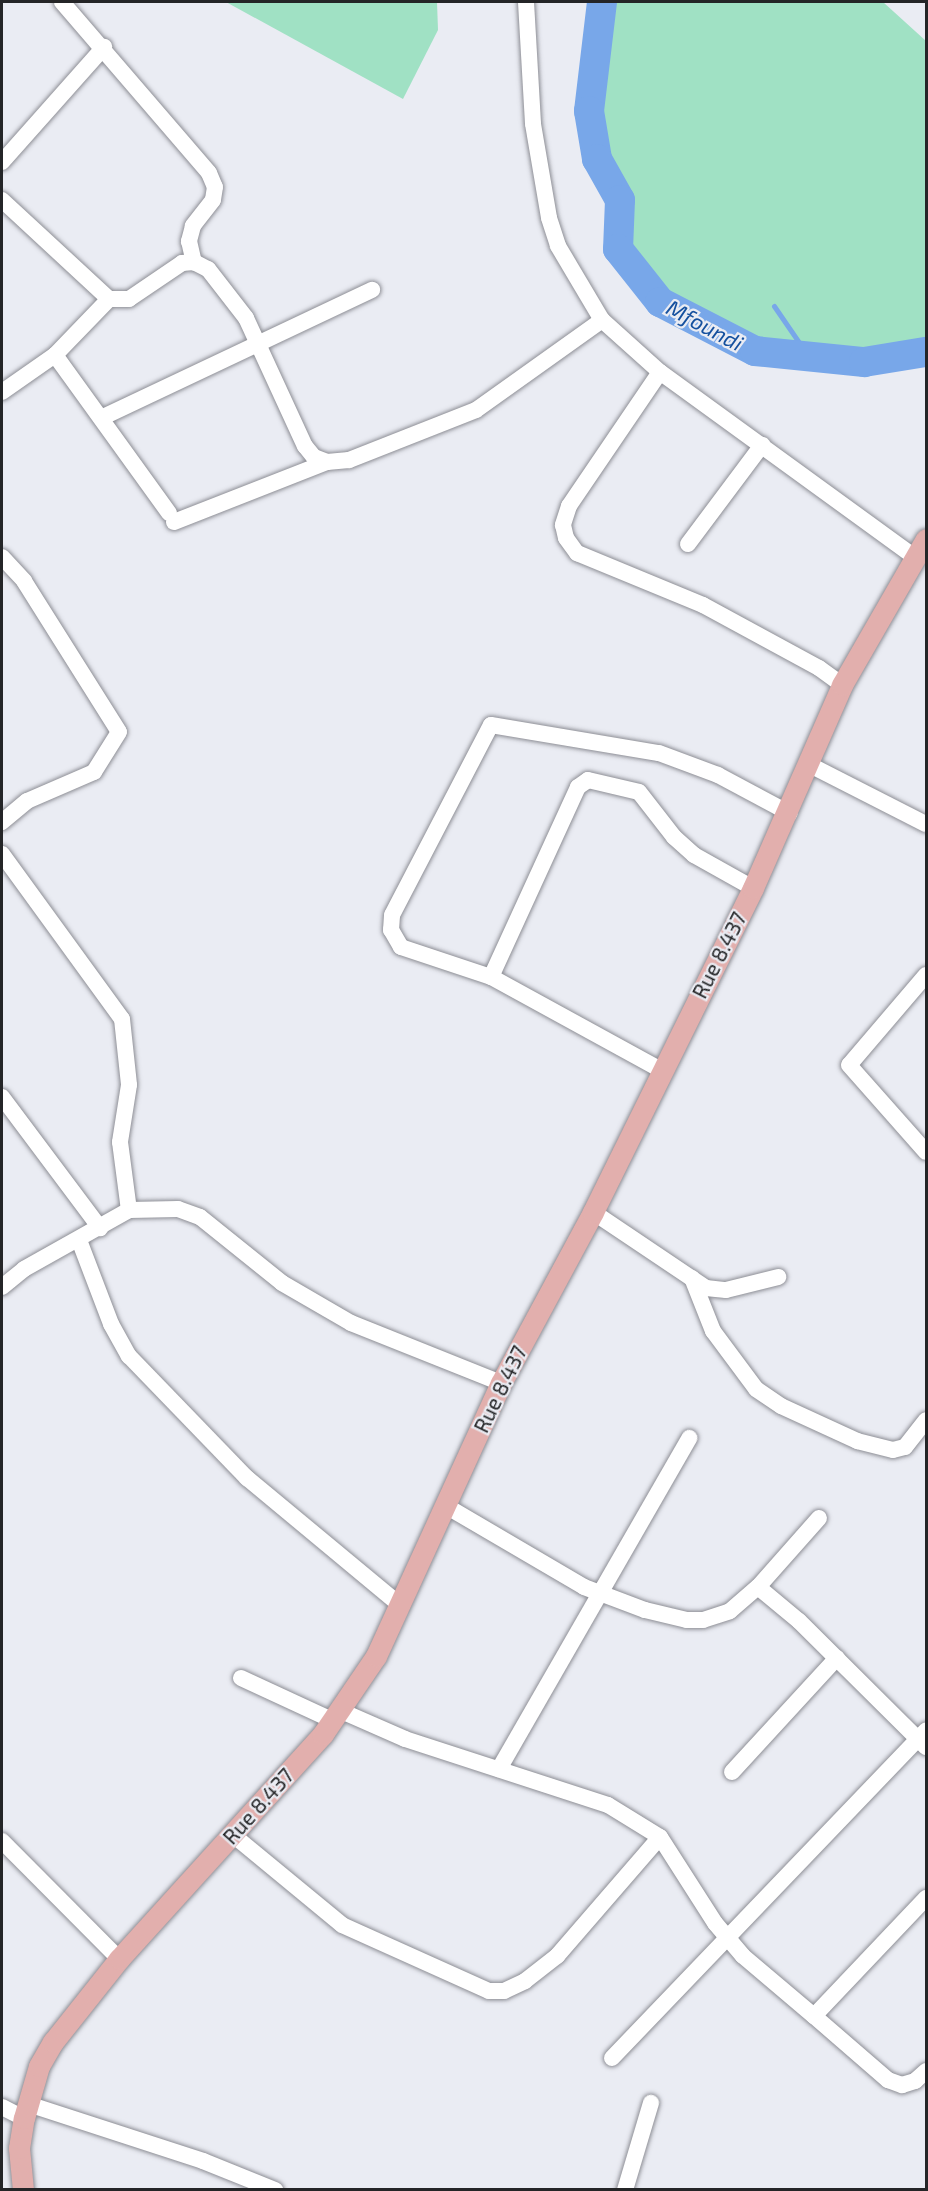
<!DOCTYPE html>
<style>
body{margin:0}
#map{position:relative;width:928px;height:2191px;overflow:hidden;background:#eaecf3;font-family:"Exo 2",sans-serif}
div>[style]{position:absolute}
.green>*{inset:0;background:#a0e1c4}
.stream>*{height:5px;margin:-2.5px;padding:0 2.5px;transform-origin:2.5px;border-radius:2.5px;background:#78a7e9}
.river>*{height:30px;margin:-15px;padding:0 15px;transform-origin:15px;border-radius:15px;background:#78a7e9}
.roads{filter:drop-shadow(0 0 2px #8d8e95) drop-shadow(0 0 2px #8d8e95)}
.minor>*{height:16px;margin:-8px;padding:0 8px;transform-origin:8px;border-radius:8px;background:#fff}
.major>*{height:21px;margin:-10.5px;padding:0 10.5px;transform-origin:10.5px;border-radius:10.5px;background:#e2afad}
span{translate:-50% -50%;white-space:nowrap;text-align:center;line-height:1.15;-webkit-text-stroke:4.5px #eaecf3;paint-order:stroke}
.street-label{font-size:21px;color:#242527}
.water-label{font-size:22px;color:#16519f;font-style:italic}
.frame{position:absolute;inset:0;border:3px solid #242527;pointer-events:none}
</style>
<div id="map">
<div class="green">
<i style="clip-path:polygon(226px 2px,437px 2px,438px 30px,403px 99px)"></i>
<i style="clip-path:polygon(602px 2px,883px 2px,926px 41px,926px 352px,864px 362px,755px 351px,660px 302px,618px 249px,620px 200px,597px 159px,589px 111px)"></i>
</div>
<div class="stream">
<i style="left:774px;top:306px;width:58px;rotate:55.5deg"></i>
</div>
<div class="river">
<i style="left:602px;top:2px;width:110px;rotate:96.8deg"></i>
<i style="left:589px;top:111px;width:49px;rotate:80.5deg"></i>
<i style="left:597px;top:159px;width:47px;rotate:60.7deg"></i>
<i style="left:620px;top:200px;width:49px;rotate:92.3deg"></i>
<i style="left:618px;top:249px;width:68px;rotate:51.6deg"></i>
<i style="left:660px;top:302px;width:107px;rotate:27.3deg"></i>
<i style="left:755px;top:351px;width:110px;rotate:5.8deg"></i>
<i style="left:864px;top:362px;width:63px;rotate:-9.2deg"></i>
</div>
<div class="roads">
<div class="minor">
<i style="left:62px;top:2px;width:225px;rotate:49.3deg"></i>
<i style="left:209px;top:173px;width:15px;rotate:67deg"></i>
<i style="left:215px;top:187px;width:13px;rotate:99deg"></i>
<i style="left:213px;top:200px;width:33px;rotate:128deg"></i>
<i style="left:193px;top:226px;width:16px;rotate:105deg"></i>
<i style="left:189px;top:241px;width:22px;rotate:77deg"></i>
<i style="left:526px;top:2px;width:122px;rotate:86.7deg"></i>
<i style="left:533px;top:124px;width:95px;rotate:80.3deg"></i>
<i style="left:549px;top:218px;width:29px;rotate:72deg"></i>
<i style="left:558px;top:246px;width:86px;rotate:59.3deg"></i>
<i style="left:2px;top:162px;width:154px;rotate:-48.4deg"></i>
<i style="left:2px;top:200px;width:146px;rotate:42.8deg"></i>
<i style="left:109px;top:299px;width:20px"></i>
<i style="left:129px;top:299px;width:64px;rotate:-34.2deg"></i>
<i style="left:182px;top:263px;width:12px;rotate:-5deg"></i>
<i style="left:194px;top:262px;width:16px;rotate:27deg"></i>
<i style="left:208px;top:269px;width:62px;rotate:52.2deg"></i>
<i style="left:246px;top:318px;width:141px;rotate:65.3deg"></i>
<i style="left:305px;top:446px;width:14px;rotate:51deg"></i>
<i style="left:314px;top:457px;width:14px;rotate:21deg"></i>
<i style="left:55px;top:355px;width:195px;rotate:54.2deg"></i>
<i style="left:660px;top:372px;width:162px;rotate:124.2deg"></i>
<i style="left:569px;top:506px;width:20px;rotate:108deg"></i>
<i style="left:563px;top:525px;width:13px;rotate:77deg"></i>
<i style="left:566px;top:538px;width:19px;rotate:54deg"></i>
<i style="left:577px;top:553px;width:136px;rotate:22.4deg"></i>
<i style="left:703px;top:605px;width:132px;rotate:28.5deg"></i>
<i style="left:819px;top:668px;width:29px;rotate:36deg"></i>
<i style="left:2px;top:392px;width:65px;rotate:-34.9deg"></i>
<i style="left:55px;top:355px;width:78px;rotate:-46deg"></i>
<i style="left:101px;top:418px;width:300px;rotate:-25.3deg"></i>
<i style="left:174px;top:522px;width:164px;rotate:-21.4deg"></i>
<i style="left:327px;top:462px;width:22px;rotate:-5deg"></i>
<i style="left:349px;top:460px;width:136px;rotate:-21.5deg"></i>
<i style="left:476px;top:410px;width:155px;rotate:-35.5deg"></i>
<i style="left:602px;top:320px;width:78px;rotate:41.9deg"></i>
<i style="left:660px;top:372px;width:313px;rotate:36deg"></i>
<i style="left:688px;top:544px;width:124px;rotate:-53.2deg"></i>
<i style="left:2px;top:557px;width:33px;rotate:47deg"></i>
<i style="left:24px;top:581px;width:178px;rotate:57.8deg"></i>
<i style="left:119px;top:732px;width:47px;rotate:122deg"></i>
<i style="left:94px;top:772px;width:73px;rotate:156.6deg"></i>
<i style="left:27px;top:801px;width:33px;rotate:140deg"></i>
<i style="left:808px;top:764px;width:132px;rotate:27deg"></i>
<i style="left:2px;top:854px;width:204px;rotate:54deg"></i>
<i style="left:122px;top:1019px;width:66px;rotate:83.9deg"></i>
<i style="left:129px;top:1085px;width:58px;rotate:99deg"></i>
<i style="left:120px;top:1142px;width:69px;rotate:82.5deg"></i>
<i style="left:926px;top:975px;width:118px;rotate:130.5deg"></i>
<i style="left:849px;top:1065px;width:116px;rotate:48.5deg"></i>
<i style="left:491px;top:977px;width:209px;rotate:-65.4deg"></i>
<i style="left:578px;top:787px;width:12px;rotate:-35deg"></i>
<i style="left:588px;top:780px;width:52px;rotate:13.2deg"></i>
<i style="left:639px;top:792px;width:57px;rotate:52.1deg"></i>
<i style="left:674px;top:837px;width:27px;rotate:42deg"></i>
<i style="left:694px;top:855px;width:68px;rotate:29.2deg"></i>
<i style="left:661px;top:1070px;width:194px;rotate:-151.3deg"></i>
<i style="left:491px;top:977px;width:95px;rotate:-161.6deg"></i>
<i style="left:401px;top:947px;width:20px;rotate:-120deg"></i>
<i style="left:391px;top:930px;width:15px;rotate:-86deg"></i>
<i style="left:392px;top:915px;width:214px;rotate:-62.5deg"></i>
<i style="left:491px;top:725px;width:170px;rotate:9.5deg"></i>
<i style="left:659px;top:753px;width:63px;rotate:20.4deg"></i>
<i style="left:718px;top:775px;width:81px;rotate:28.2deg"></i>
<i style="left:2px;top:1097px;width:164px;rotate:53.2deg"></i>
<i style="left:593px;top:1212px;width:136px;rotate:33.9deg"></i>
<i style="left:706px;top:1288px;width:20px;rotate:6deg"></i>
<i style="left:726px;top:1290px;width:54px;rotate:-14deg"></i>
<i style="left:79px;top:1240px;width:90px;rotate:69.1deg"></i>
<i style="left:111px;top:1324px;width:37px;rotate:61deg"></i>
<i style="left:129px;top:1356px;width:170px;rotate:46deg"></i>
<i style="left:247px;top:1478px;width:199px;rotate:39.7deg"></i>
<i style="left:692px;top:1278px;width:57px;rotate:68.4deg"></i>
<i style="left:713px;top:1331px;width:72px;rotate:53.4deg"></i>
<i style="left:756px;top:1389px;width:30px;rotate:34deg"></i>
<i style="left:781px;top:1406px;width:84px;rotate:24.7deg"></i>
<i style="left:857px;top:1441px;width:37px;rotate:14deg"></i>
<i style="left:893px;top:1450px;width:12px;rotate:-14deg"></i>
<i style="left:905px;top:1447px;width:34px;rotate:-52deg"></i>
<i style="left:2px;top:1287px;width:28px;rotate:-39deg"></i>
<i style="left:24px;top:1269px;width:120px;rotate:-29.3deg"></i>
<i style="left:129px;top:1210px;width:49px;rotate:-1.2deg"></i>
<i style="left:178px;top:1209px;width:23px;rotate:20deg"></i>
<i style="left:200px;top:1217px;width:105px;rotate:38.8deg"></i>
<i style="left:282px;top:1283px;width:80px;rotate:30.1deg"></i>
<i style="left:351px;top:1323px;width:162px;rotate:21.8deg"></i>
<i style="left:446px;top:1506px;width:160px;rotate:30.4deg"></i>
<i style="left:584px;top:1587px;width:65px;rotate:20.7deg"></i>
<i style="left:645px;top:1610px;width:43px;rotate:13.4deg"></i>
<i style="left:687px;top:1620px;width:16px"></i>
<i style="left:703px;top:1620px;width:28px;rotate:-18deg"></i>
<i style="left:730px;top:1611px;width:37px;rotate:-41deg"></i>
<i style="left:758px;top:1587px;width:53px;rotate:39.7deg"></i>
<i style="left:799px;top:1621px;width:179px;rotate:44.8deg"></i>
<i style="left:758px;top:1587px;width:92px;rotate:-48.5deg"></i>
<i style="left:241px;top:1678px;width:100px;rotate:24.8deg"></i>
<i style="left:339px;top:1710px;width:72px;rotate:23.7deg"></i>
<i style="left:405px;top:1739px;width:213px;rotate:18deg"></i>
<i style="left:608px;top:1805px;width:61px;rotate:31.6deg"></i>
<i style="left:660px;top:1837px;width:102px;rotate:57.4deg"></i>
<i style="left:715px;top:1923px;width:43px;rotate:49.7deg"></i>
<i style="left:743px;top:1956px;width:93px;rotate:40.2deg"></i>
<i style="left:814px;top:2016px;width:163px;rotate:-46.5deg"></i>
<i style="left:499px;top:1769px;width:382px;rotate:-60.1deg"></i>
<i style="left:732px;top:1772px;width:155px;rotate:-47.4deg"></i>
<i style="left:233px;top:1835px;width:141px;rotate:39.5deg"></i>
<i style="left:342px;top:1925px;width:161px;rotate:24.2deg"></i>
<i style="left:489px;top:1991px;width:15px"></i>
<i style="left:504px;top:1991px;width:23px;rotate:-25deg"></i>
<i style="left:525px;top:1981px;width:41px;rotate:-38deg"></i>
<i style="left:557px;top:1956px;width:157px;rotate:-49.1deg"></i>
<i style="left:2px;top:1841px;width:166px;rotate:45.2deg"></i>
<i style="left:814px;top:2016px;width:98px;rotate:40.9deg"></i>
<i style="left:888px;top:2080px;width:15px;rotate:20deg"></i>
<i style="left:902px;top:2085px;width:14px;rotate:-17deg"></i>
<i style="left:915px;top:2081px;width:15px;rotate:-42deg"></i>
<i style="left:612px;top:2058px;width:454px;rotate:-46.2deg"></i>
<i style="left:28px;top:2104px;width:184px;rotate:18deg"></i>
<i style="left:203px;top:2161px;width:78px;rotate:21.9deg"></i>
<i style="left:2px;top:2107px;width:25px;rotate:27deg"></i>
<i style="left:625px;top:2190px;width:91px;rotate:-73.4deg"></i>
</div>
<div class="major">
<i style="left:23px;top:2190px;width:42px;rotate:-95.4deg"></i>
<i style="left:19px;top:2148px;width:30px;rotate:-81deg"></i>
<i style="left:24px;top:2118px;width:54px;rotate:-73.9deg"></i>
<i style="left:39px;top:2066px;width:28px;rotate:-60deg"></i>
<i style="left:53px;top:2042px;width:106px;rotate:-51.5deg"></i>
<i style="left:119px;top:1959px;width:304px;rotate:-47.8deg"></i>
<i style="left:323px;top:1734px;width:94px;rotate:-55.8deg"></i>
<i style="left:376px;top:1656px;width:300px;rotate:-65.4deg"></i>
<i style="left:501px;top:1383px;width:194px;rotate:-61.7deg"></i>
<i style="left:593px;top:1212px;width:361px;rotate:-63.7deg"></i>
<i style="left:753px;top:888px;width:222px;rotate:-66.3deg"></i>
<i style="left:842px;top:685px;width:168px;rotate:-60.1deg"></i>
</div>
</div>
<div class="street-label">
<span style="left:719px;top:955px;rotate:-63deg">Rue 8.437</span>
<span style="left:500px;top:1389px;rotate:-64deg">Rue 8.437</span>
<span style="left:258px;top:1806px;rotate:-48deg">Rue 8.437</span>
</div>
<div class="water-label">
<span style="left:705px;top:325px;rotate:28deg">Mfoundi</span>
</div>
<div class="frame"></div>
</div>
